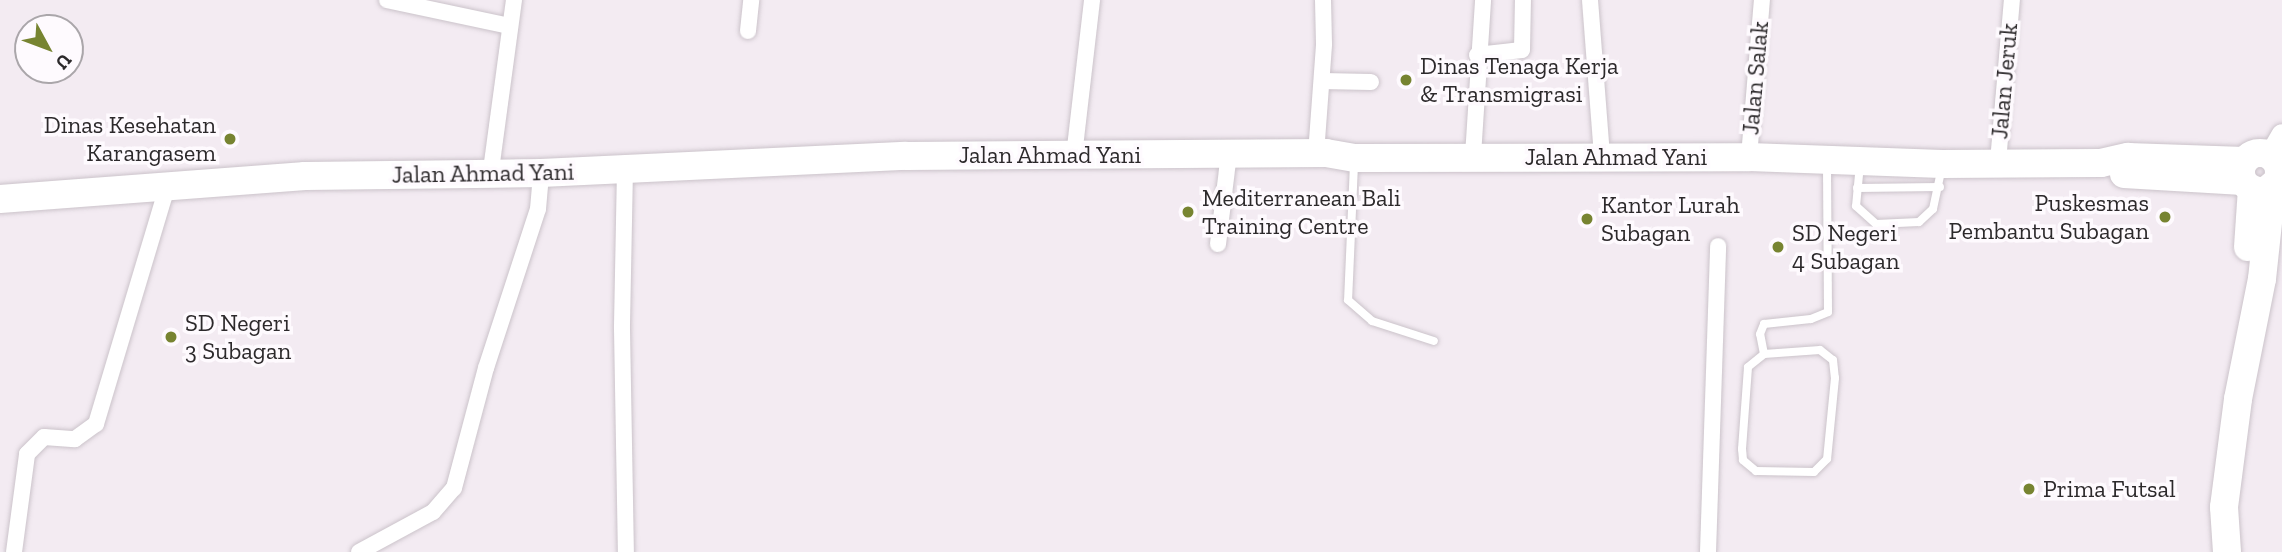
<!DOCTYPE html>
<style>
body{margin:0}
#map{position:relative;width:2282px;height:552px;overflow:hidden;background:#f3ebf2;font-family:"Zilla Slab",serif}
div>[style]{position:absolute}
.roads{filter:drop-shadow(0 0 2px #cbc3ca) drop-shadow(0 0 2px #cbc3ca)}
.lane>*{height:8px;margin:-4px;padding:0 4px;transform-origin:4px;border-radius:4px;background:#fff}
.street>*{height:16px;margin:-8px;padding:0 8px;transform-origin:8px;border-radius:8px;background:#fff}
.secondary>*{height:23px;margin:-11.5px;padding:0 11.5px;transform-origin:11.5px;border-radius:11.5px;background:#fff}
.highway>*{height:28px;margin:-14px;padding:0 14px;transform-origin:14px;border-radius:14px;background:#fff}
.highway>.ring{margin:-14px;padding:0;box-sizing:content-box;background:none;border:28px solid #fff;border-radius:50%}
.dots>*{width:19px;height:19px;translate:-50% -50%;box-sizing:border-box;border:4px solid #fefafe;border-radius:50%}
span{translate:-50% -50%;white-space:nowrap;text-align:center;line-height:1.15;-webkit-text-stroke:7px #fefafe;paint-order:stroke}
.poi-label{font-size:24px;color:#2c292b}
.left{translate:0 -50%;text-align:left}
.right{translate:-100% -50%;text-align:right}
.street-label{font-size:24px;color:#2c292b}
.north{position:absolute;left:14px;top:14px;width:70px;height:70px;box-sizing:border-box;background:#fefafe;border:2px solid #aaa6aa;border-radius:50%;rotate:131deg;font-size:19px;font-weight:700;line-height:28px;text-align:center;color:#2c292b}
.north::after{content:'';display:block;margin:auto;width:24px;height:32px;background:#778431;clip-path:polygon(50% 0,100% 100%,50% 72%,0 100%)}
</style>
<div id="map">
<div class="roads">
<div class="lane">
<i style="left:1354px;top:164px;width:136px;rotate:92.5deg"></i>
<i style="left:1348px;top:300px;width:32px;rotate:41deg"></i>
<i style="left:1372px;top:321px;width:65px;rotate:17.9deg"></i>
<i style="left:1860px;top:164px;width:42px;rotate:95.4deg"></i>
<i style="left:1856px;top:206px;width:27px;rotate:42deg"></i>
<i style="left:1876px;top:224px;width:43px;rotate:-2.7deg"></i>
<i style="left:1919px;top:222px;width:19px;rotate:-43deg"></i>
<i style="left:1933px;top:209px;width:40px;rotate:-78deg"></i>
<i style="left:1857px;top:188px;width:83px;rotate:-0.7deg"></i>
<i style="left:1820px;top:350px;width:16px;rotate:38deg"></i>
<i style="left:1833px;top:360px;width:18px;rotate:84deg"></i>
<i style="left:1835px;top:378px;width:81px;rotate:95.6deg"></i>
<i style="left:1827px;top:459px;width:18px;rotate:135deg"></i>
<i style="left:1814px;top:472px;width:58px;rotate:-179deg"></i>
<i style="left:1756px;top:471px;width:17px;rotate:-140deg"></i>
<i style="left:1743px;top:460px;width:11px;rotate:-95deg"></i>
<i style="left:1742px;top:449px;width:82px;rotate:-85.8deg"></i>
<i style="left:1748px;top:367px;width:21px;rotate:-39deg"></i>
<i style="left:1764px;top:354px;width:56px;rotate:-4.1deg"></i>
<i style="left:1764px;top:354px;width:20px;rotate:-101deg"></i>
<i style="left:1760px;top:334px;width:11px;rotate:-68deg"></i>
<i style="left:1764px;top:324px;width:47px;rotate:-6.1deg"></i>
<i style="left:1811px;top:319px;width:18px;rotate:-22deg"></i>
<i style="left:1828px;top:312px;width:146px;rotate:-90.4deg"></i>
</div>
<div class="street">
<i style="left:387px;top:0;width:125px;rotate:12deg"></i>
<i style="left:1590px;top:0;width:157px;rotate:85.6deg"></i>
<i style="left:748px;top:31px;width:31px;rotate:-84deg"></i>
<i style="left:1477px;top:55px;width:45px;rotate:-6.3deg"></i>
<i style="left:1522px;top:50px;width:50px;rotate:-88.9deg"></i>
<i style="left:1322px;top:81px;width:49px;rotate:1.2deg"></i>
<i style="left:1316px;top:154px;width:110px;rotate:-85.8deg"></i>
<i style="left:1324px;top:44px;width:44px;rotate:-91.3deg"></i>
<i style="left:1074px;top:156px;width:157px;rotate:-83.4deg"></i>
<i style="left:1473px;top:156px;width:156px;rotate:-86.3deg"></i>
<i style="left:1749px;top:157px;width:158px;rotate:-85.3deg"></i>
<i style="left:1998px;top:162px;width:163px;rotate:-85.1deg"></i>
<i style="left:625px;top:169px;width:160px;rotate:91.1deg"></i>
<i style="left:622px;top:329px;width:223px;rotate:89deg"></i>
<i style="left:491px;top:170px;width:172px;rotate:-82.3deg"></i>
<i style="left:2279px;top:173px;width:3px"></i>
<i style="left:1218px;top:244px;width:92px;rotate:-83.1deg"></i>
<i style="left:14px;top:552px;width:99px;rotate:-82.4deg"></i>
<i style="left:27px;top:454px;width:24px;rotate:-45deg"></i>
<i style="left:44px;top:437px;width:31px;rotate:4deg"></i>
<i style="left:75px;top:439px;width:26px;rotate:-36deg"></i>
<i style="left:96px;top:424px;width:246px;rotate:-73.3deg"></i>
<i style="left:359px;top:552px;width:84px;rotate:-28.4deg"></i>
<i style="left:433px;top:512px;width:32px;rotate:-49deg"></i>
<i style="left:454px;top:488px;width:124px;rotate:-75.1deg"></i>
<i style="left:486px;top:368px;width:167px;rotate:-71.9deg"></i>
<i style="left:538px;top:209px;width:36px;rotate:-85deg"></i>
<i style="left:1708px;top:552px;width:306px;rotate:-88.1deg"></i>
</div>
<div class="secondary">
<i style="left:2270px;top:156px;width:24px;rotate:-60deg"></i>
</div>
<div class="highway">
<i class="ring" style="left:2241px;top:153px;width:10px;height:10px"></i>
<i style="left:2124px;top:174px;width:119px;rotate:3.4deg"></i>
<i style="left:0;top:199px;width:306px;rotate:-4.3deg"></i>
<i style="left:305px;top:176px;width:236px;rotate:-0.7deg"></i>
<i style="left:541px;top:173px;width:365px;rotate:-2.7deg"></i>
<i style="left:906px;top:156px;width:420px;rotate:-0.4deg"></i>
<i style="left:1326px;top:153px;width:29px;rotate:10deg"></i>
<i style="left:1355px;top:158px;width:394px;rotate:-0.1deg"></i>
<i style="left:1749px;top:157px;width:193px;rotate:2.1deg"></i>
<i style="left:1942px;top:164px;width:159px;rotate:-0.4deg"></i>
<i style="left:2101px;top:163px;width:28px;rotate:-13deg"></i>
<i style="left:2128px;top:157px;width:116px;rotate:2deg"></i>
<i style="left:2248px;top:247px;width:58px;rotate:-86.1deg"></i>
<i style="left:2227px;top:552px;width:45px;rotate:-93.8deg"></i>
<i style="left:2224px;top:507px;width:109px;rotate:-82.6deg"></i>
<i style="left:2238px;top:399px;width:122px;rotate:-78.7deg"></i>
<i style="left:2262px;top:279px;width:94px;rotate:-83.9deg"></i>
</div>
</div>
<div class="dots">
<i style="left:1406px;top:80px;background:#778431"></i>
<i style="left:230px;top:139px;background:#778431"></i>
<i style="left:1188px;top:212px;background:#778431"></i>
<i style="left:2165px;top:217px;background:#778431"></i>
<i style="left:1587px;top:219px;background:#778431"></i>
<i style="left:1778px;top:247px;background:#778431"></i>
<i style="left:171px;top:337px;background:#778431"></i>
<i style="left:2029px;top:489px;background:#778431"></i>
</div>
<div class="poi-label">
<span class="left" style="left:1420px;top:80px">Dinas Tenaga Kerja<br>&amp; Transmigrasi</span>
<span class="right" style="left:216px;top:139px">Dinas Kesehatan<br>Karangasem</span>
<span class="left" style="left:1202px;top:212px">Mediterranean Bali<br>Training Centre</span>
<span class="right" style="left:2149px;top:217px">Puskesmas<br>Pembantu Subagan</span>
<span class="left" style="left:1601px;top:219px">Kantor Lurah<br>Subagan</span>
<span class="left" style="left:1792px;top:247px">SD Negeri<br>4 Subagan</span>
<span class="left" style="left:185px;top:337px">SD Negeri<br>3 Subagan</span>
<span class="left" style="left:2043px;top:489px">Prima Futsal</span>
</div>
<div class="street-label">
<span style="left:1755px;top:78px;rotate:-85deg">Jalan Salak</span>
<span style="left:2004px;top:81px;rotate:-85deg">Jalan Jeruk</span>
<span style="left:1050px;top:155px">Jalan Ahmad Yani</span>
<span style="left:1616px;top:157px">Jalan Ahmad Yani</span>
<span style="left:483px;top:173px;rotate:-1deg">Jalan Ahmad Yani</span>
</div>
<div class="north">U</div>
</div>
